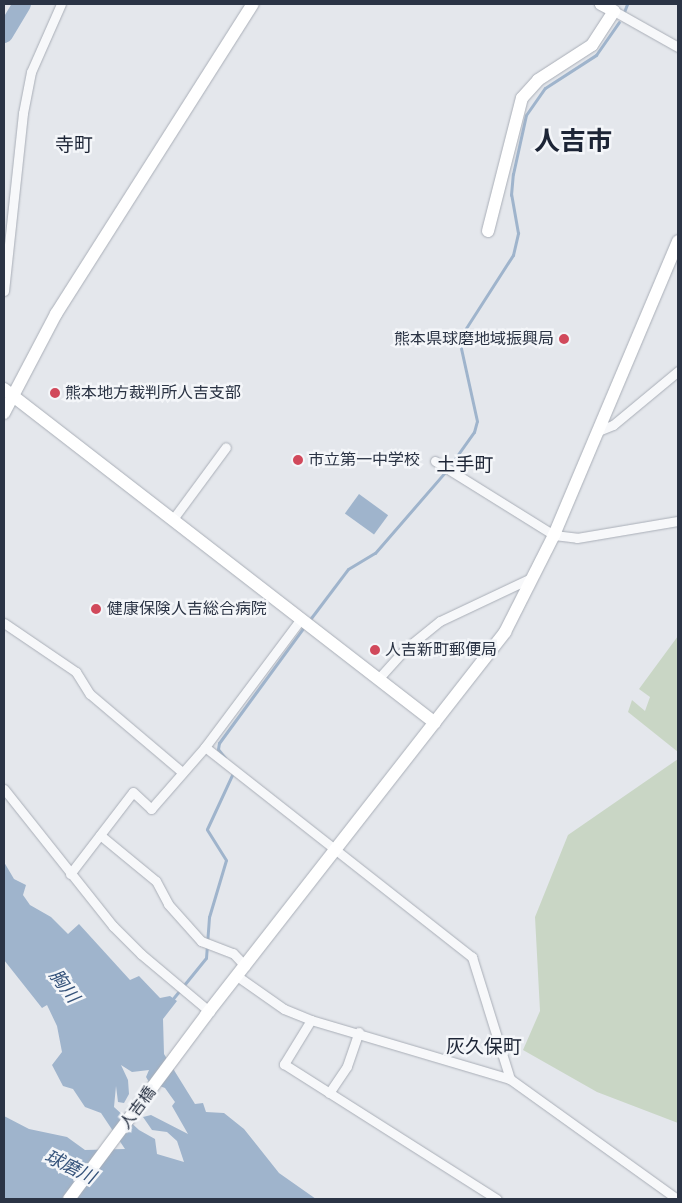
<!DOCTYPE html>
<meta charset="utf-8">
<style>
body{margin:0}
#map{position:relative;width:682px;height:1203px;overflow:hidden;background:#e4e7ec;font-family:Raleway,"Noto Sans JP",sans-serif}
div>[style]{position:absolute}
.green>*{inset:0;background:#c9d6c5}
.water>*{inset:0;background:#9fb4cc;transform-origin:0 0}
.stream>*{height:3px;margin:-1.5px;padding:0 1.5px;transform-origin:1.5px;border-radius:1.5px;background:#9fb4cc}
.river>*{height:18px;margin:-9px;padding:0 9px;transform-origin:9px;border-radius:9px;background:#9fb4cc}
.roads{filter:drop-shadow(0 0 1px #a9aeb7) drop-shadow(0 0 1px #a9aeb7)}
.street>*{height:9px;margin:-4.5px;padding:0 4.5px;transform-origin:4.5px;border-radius:4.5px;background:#f7f8fa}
.secondary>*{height:12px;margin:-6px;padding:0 6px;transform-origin:6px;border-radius:6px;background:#fff}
.dots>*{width:14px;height:14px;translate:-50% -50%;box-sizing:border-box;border:2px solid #f4f6f9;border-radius:50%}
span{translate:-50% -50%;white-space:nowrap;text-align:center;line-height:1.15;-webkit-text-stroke:5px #f4f6f9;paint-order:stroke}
.poi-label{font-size:16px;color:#2b3445}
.right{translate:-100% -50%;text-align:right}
.left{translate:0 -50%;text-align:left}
.street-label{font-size:16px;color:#2b3445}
.water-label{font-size:18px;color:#34527a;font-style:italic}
.quarter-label{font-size:19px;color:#1d2536}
.town-label{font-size:26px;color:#1d2536;font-weight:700}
.frame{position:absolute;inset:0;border:5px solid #2b3445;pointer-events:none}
</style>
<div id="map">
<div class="green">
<i style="clip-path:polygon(678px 636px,678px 752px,628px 712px,632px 700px,645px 711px,650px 697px,639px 689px)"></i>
<i style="clip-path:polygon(678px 759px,678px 1123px,597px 1092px,523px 1050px,540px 1011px,535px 917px,568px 835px)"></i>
</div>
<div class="water">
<i style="left:359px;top:494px;width:36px;height:24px;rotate:36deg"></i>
<i style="clip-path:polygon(evenodd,4px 862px,14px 879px,26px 885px,23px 895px,30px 905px,51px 917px,68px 934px,79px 924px,130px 980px,139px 976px,160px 998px,170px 996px,177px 1001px,163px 1019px,164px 1054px,195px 1104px,203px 1103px,206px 1112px,224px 1113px,244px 1129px,279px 1173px,316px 1199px,4px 1199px,4px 1116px,29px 1129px,67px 1137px,85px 1150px,125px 1149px,101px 1113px,85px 1107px,73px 1089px,63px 1086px,52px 1065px,62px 1052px,57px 1026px,47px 1005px,42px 1008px,4px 960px,4px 862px,121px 1065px,132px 1072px,149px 1070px,146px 1077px,149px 1082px,165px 1088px,175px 1102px,172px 1106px,188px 1134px,151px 1115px,143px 1117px,152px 1130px,167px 1132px,177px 1141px,184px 1162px,157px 1154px,155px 1139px,139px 1130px,114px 1107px,116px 1086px,118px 1102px,124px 1103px,129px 1094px,128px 1080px,121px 1065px)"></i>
</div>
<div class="stream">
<i style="left:624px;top:12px;width:9px;rotate:-69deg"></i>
<i style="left:449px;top:467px;width:43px;rotate:-54.5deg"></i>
<i style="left:474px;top:432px;width:11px;rotate:-75deg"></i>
<i style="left:477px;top:421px;width:84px;rotate:-102.4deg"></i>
<i style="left:459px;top:339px;width:100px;rotate:-57.3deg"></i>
<i style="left:513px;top:255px;width:23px;rotate:-77deg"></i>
<i style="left:518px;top:233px;width:39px;rotate:-100deg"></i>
<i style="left:511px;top:195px;width:21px;rotate:-85deg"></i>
<i style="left:513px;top:174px;width:60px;rotate:-77.6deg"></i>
<i style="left:526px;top:115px;width:33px;rotate:-55deg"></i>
<i style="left:545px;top:88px;width:61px;rotate:-32.9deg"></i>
<i style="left:596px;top:55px;width:40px;rotate:-55.1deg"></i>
<i style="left:308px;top:622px;width:66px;rotate:-53deg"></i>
<i style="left:348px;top:569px;width:31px;rotate:-31deg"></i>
<i style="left:375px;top:553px;width:108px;rotate:-49.1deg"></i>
<i style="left:225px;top:758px;width:11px;rotate:-128deg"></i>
<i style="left:218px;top:749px;width:6px;rotate:-81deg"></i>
<i style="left:219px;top:743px;width:144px;rotate:-53.8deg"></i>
<i style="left:171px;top:1001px;width:55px;rotate:-50.9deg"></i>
<i style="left:206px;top:958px;width:41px;rotate:-85.8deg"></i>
<i style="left:209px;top:917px;width:59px;rotate:-73.4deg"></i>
<i style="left:226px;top:860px;width:36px;rotate:-122deg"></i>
<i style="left:207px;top:829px;width:60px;rotate:-65.2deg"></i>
</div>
<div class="river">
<i style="left:4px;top:34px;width:35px;rotate:-59deg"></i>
</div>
<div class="roads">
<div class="street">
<i style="left:614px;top:11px;width:73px;rotate:29.4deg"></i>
<i style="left:4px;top:291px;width:179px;rotate:-83.9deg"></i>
<i style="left:23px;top:113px;width:42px;rotate:-79deg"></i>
<i style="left:31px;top:72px;width:74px;rotate:-66.2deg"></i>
<i style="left:598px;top:431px;width:16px;rotate:-22deg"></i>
<i style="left:613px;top:425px;width:85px;rotate:-39.7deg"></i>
<i style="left:435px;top:461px;width:140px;rotate:31.9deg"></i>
<i style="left:554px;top:535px;width:23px;rotate:7deg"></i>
<i style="left:577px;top:538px;width:102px;rotate:-9.6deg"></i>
<i style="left:173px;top:519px;width:89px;rotate:-53.6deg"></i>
<i style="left:4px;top:623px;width:87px;rotate:34.2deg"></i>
<i style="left:76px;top:672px;width:26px;rotate:58deg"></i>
<i style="left:90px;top:694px;width:121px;rotate:40.3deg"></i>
<i style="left:379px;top:678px;width:38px;rotate:-48deg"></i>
<i style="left:404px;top:650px;width:46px;rotate:-38.9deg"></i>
<i style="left:440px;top:621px;width:103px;rotate:-25.3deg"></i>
<i style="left:205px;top:747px;width:340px;rotate:38.2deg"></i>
<i style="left:472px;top:957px;width:128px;rotate:72.7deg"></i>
<i style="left:4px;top:789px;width:175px;rotate:51.5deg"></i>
<i style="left:113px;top:926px;width:40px;rotate:45deg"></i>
<i style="left:141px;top:954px;width:90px;rotate:40deg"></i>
<i style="left:100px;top:835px;width:72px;rotate:39.4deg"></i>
<i style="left:156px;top:881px;width:26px;rotate:62deg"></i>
<i style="left:168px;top:904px;width:50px;rotate:48.3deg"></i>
<i style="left:201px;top:941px;width:34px;rotate:21deg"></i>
<i style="left:233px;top:953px;width:18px;rotate:47deg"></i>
<i style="left:70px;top:874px;width:103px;rotate:-52.5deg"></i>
<i style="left:133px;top:792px;width:25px;rotate:43deg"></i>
<i style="left:151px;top:809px;width:82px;rotate:-48.9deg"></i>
<i style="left:205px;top:747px;width:159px;rotate:-53.2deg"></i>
<i style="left:237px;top:976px;width:57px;rotate:35.1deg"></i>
<i style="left:284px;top:1009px;width:29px;rotate:22deg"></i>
<i style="left:311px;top:1020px;width:208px;rotate:16.5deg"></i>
<i style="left:510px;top:1079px;width:206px;rotate:35.7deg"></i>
<i style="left:311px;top:1020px;width:52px;rotate:121.5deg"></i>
<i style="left:284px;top:1064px;width:252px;rotate:32.4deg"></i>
<i style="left:329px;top:1093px;width:32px;rotate:-56deg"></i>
<i style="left:347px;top:1066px;width:36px;rotate:-71deg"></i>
</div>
<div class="secondary">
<i style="left:488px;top:231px;width:137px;rotate:-75.7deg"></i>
<i style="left:522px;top:98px;width:24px;rotate:-48deg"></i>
<i style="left:538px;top:80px;width:64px;rotate:-32.9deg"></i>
<i style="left:592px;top:45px;width:40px;rotate:-57.1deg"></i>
<i style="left:614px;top:11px;width:15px;rotate:-152deg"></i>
<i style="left:4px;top:389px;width:545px;rotate:37.77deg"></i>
<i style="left:4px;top:413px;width:112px;rotate:-62.3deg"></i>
<i style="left:56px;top:314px;width:367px;rotate:-57.6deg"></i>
<i style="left:69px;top:1199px;width:229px;rotate:-53.3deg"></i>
<i style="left:206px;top:1015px;width:486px;rotate:-52deg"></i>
<i style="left:505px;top:632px;width:109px;rotate:-63.2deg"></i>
<i style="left:554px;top:535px;width:319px;rotate:-67.1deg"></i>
</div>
</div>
<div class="dots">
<i style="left:564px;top:339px;background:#d1495b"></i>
<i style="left:55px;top:393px;background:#d1495b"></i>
<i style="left:298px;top:460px;background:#d1495b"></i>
<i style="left:96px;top:609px;background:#d1495b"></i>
<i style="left:375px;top:650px;background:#d1495b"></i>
</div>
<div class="poi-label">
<span class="right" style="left:554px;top:339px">熊本県球磨地域振興局</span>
<span class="left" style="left:65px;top:393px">熊本地方裁判所人吉支部</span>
<span class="left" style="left:308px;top:460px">市立第一中学校</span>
<span class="left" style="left:107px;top:609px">健康保険人吉総合病院</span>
<span class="left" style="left:385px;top:650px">人吉新町郵便局</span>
</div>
<div class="street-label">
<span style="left:138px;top:1108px;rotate:-53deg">人吉橋</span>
</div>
<div class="water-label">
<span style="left:64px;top:986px;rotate:53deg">胸川</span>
<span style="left:70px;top:1167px;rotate:26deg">球磨川</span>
</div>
<div class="quarter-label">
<span style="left:74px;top:145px">寺町</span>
<span style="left:465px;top:465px">土手町</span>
<span style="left:484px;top:1047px">灰久保町</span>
</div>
<div class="town-label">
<span style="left:573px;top:142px">人吉市</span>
</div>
<div class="frame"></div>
</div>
